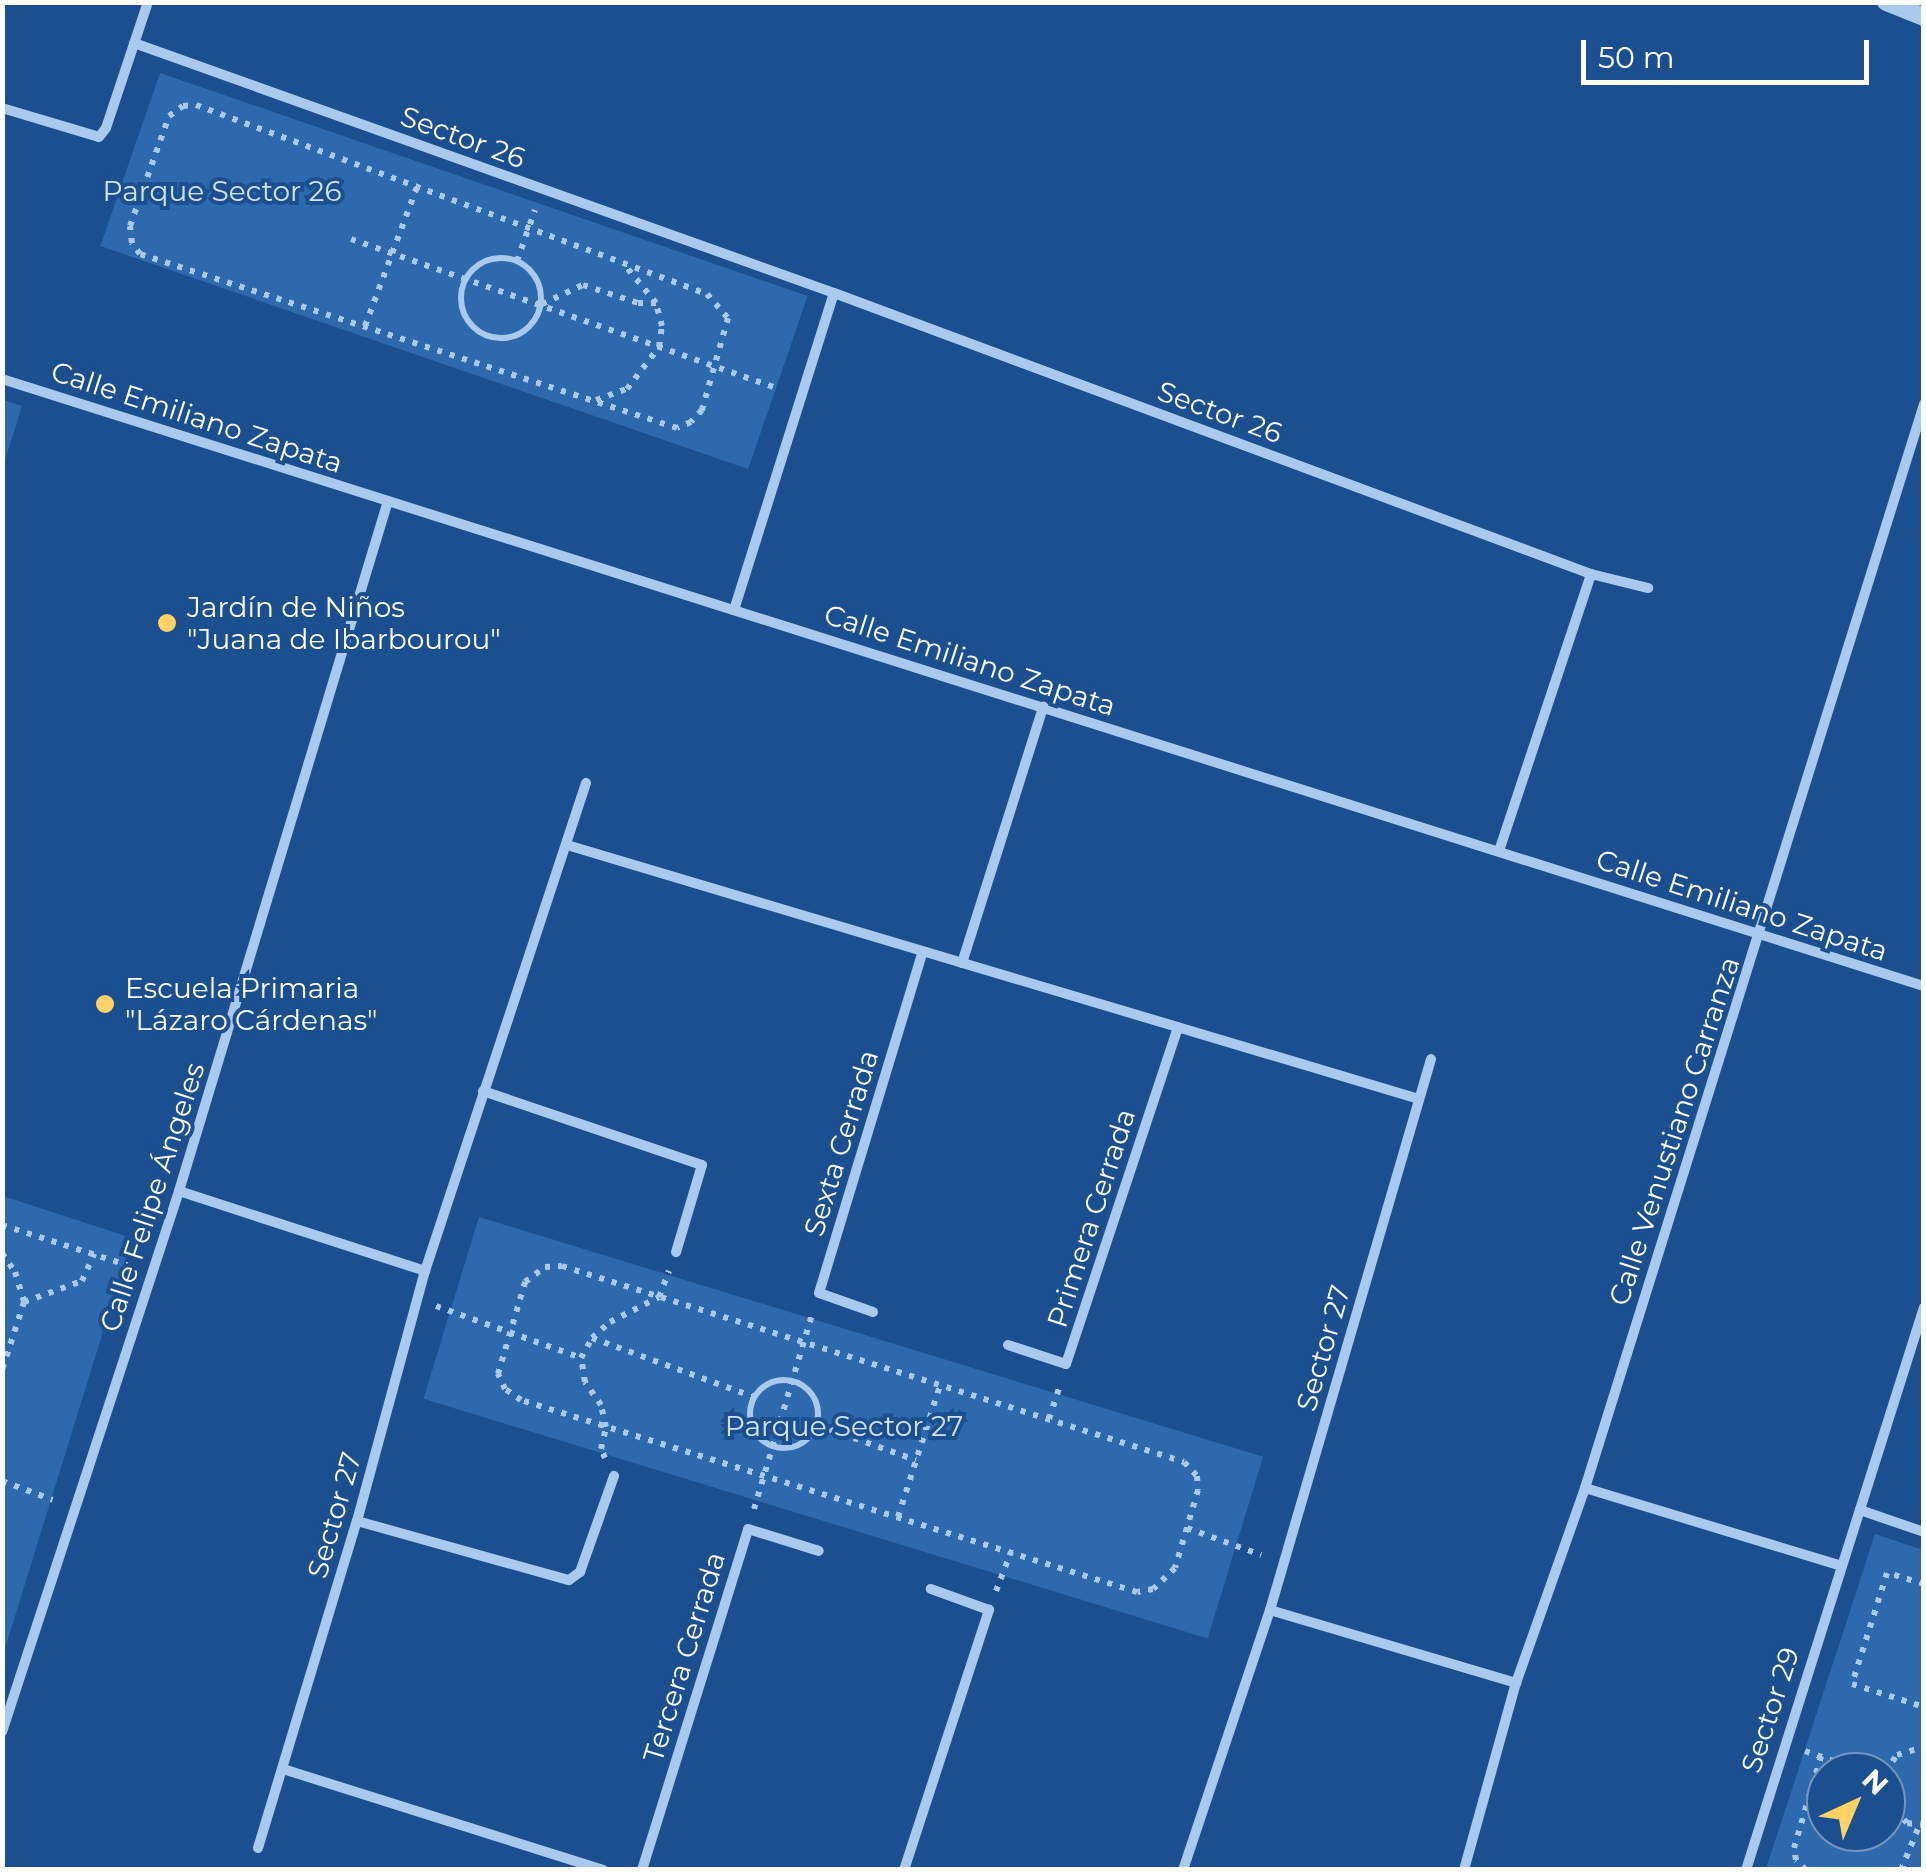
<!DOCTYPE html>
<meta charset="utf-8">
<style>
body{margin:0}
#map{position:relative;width:1926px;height:1872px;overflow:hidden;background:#1b4f8f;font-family:Montserrat,sans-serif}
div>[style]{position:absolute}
.green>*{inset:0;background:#2e69ad;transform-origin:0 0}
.path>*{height:6px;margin-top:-3px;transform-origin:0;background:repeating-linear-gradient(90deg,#a9c9ee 0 5px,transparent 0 13px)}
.path>.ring{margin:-3px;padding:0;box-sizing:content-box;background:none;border:6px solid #a9c9ee;border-radius:50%}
.minor>*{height:10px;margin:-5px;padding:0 5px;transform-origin:5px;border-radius:5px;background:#a9c9ee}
.tertiary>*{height:18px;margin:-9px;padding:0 9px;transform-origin:9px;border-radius:9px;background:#a9c9ee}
.dots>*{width:28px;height:28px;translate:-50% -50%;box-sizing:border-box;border:5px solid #1b4f8f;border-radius:50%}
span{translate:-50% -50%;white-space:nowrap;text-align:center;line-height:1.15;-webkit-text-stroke:8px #1b4f8f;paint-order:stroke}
.street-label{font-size:28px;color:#fff}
.park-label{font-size:28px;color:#cfe3fa}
.poi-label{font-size:28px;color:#fff}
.left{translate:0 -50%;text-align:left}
.frame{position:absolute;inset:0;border:5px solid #fff;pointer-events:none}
.north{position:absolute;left:1806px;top:1752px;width:100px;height:100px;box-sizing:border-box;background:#1b4f8f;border:2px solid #7695bc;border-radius:50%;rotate:44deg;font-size:28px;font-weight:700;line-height:40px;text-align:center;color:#fff}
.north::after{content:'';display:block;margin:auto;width:35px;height:45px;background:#ffd166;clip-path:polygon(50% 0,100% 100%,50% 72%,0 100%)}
.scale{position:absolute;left:1581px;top:40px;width:288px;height:45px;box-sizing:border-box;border:5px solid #fff;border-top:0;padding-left:12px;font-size:30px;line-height:35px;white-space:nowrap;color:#fff;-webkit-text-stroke:8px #1b4f8f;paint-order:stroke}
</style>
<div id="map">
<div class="green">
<i style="left:160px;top:73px;width:685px;height:183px;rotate:19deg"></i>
<i style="clip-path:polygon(3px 400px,22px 406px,3px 466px,2px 400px)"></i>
<i style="clip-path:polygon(3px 1196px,132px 1238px,3px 1655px,2px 1196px)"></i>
<i style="left:479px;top:1217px;width:820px;height:190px;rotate:17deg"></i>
<i style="clip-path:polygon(evenodd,1875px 1534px,1923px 1550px,1923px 1869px,1766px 1869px,1875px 1534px,1886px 1772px,1886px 1832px,1826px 1832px,1826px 1772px,1886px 1772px)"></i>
</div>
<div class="path">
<i style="left:196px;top:105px;width:545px;rotate:20.3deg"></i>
<i style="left:707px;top:294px;width:32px;rotate:49deg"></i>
<i style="left:728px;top:318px;width:96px;rotate:105.8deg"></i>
<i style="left:702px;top:410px;width:16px;rotate:133deg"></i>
<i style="left:691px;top:422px;width:15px;rotate:157deg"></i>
<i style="left:677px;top:428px;width:564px;rotate:-162.05deg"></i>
<i style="left:140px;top:254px;width:14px;rotate:-126deg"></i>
<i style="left:132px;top:243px;width:17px;rotate:-97deg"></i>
<i style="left:130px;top:226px;width:117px;rotate:-70.5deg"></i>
<i style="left:169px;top:116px;width:17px;rotate:-36deg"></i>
<i style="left:183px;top:106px;width:13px;rotate:-4deg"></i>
<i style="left:351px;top:239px;width:454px;rotate:19.3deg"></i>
<i class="ring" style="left:461px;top:258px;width:74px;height:74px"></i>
<i style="left:517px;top:261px;width:54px;rotate:-70.6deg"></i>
<i style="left:542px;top:304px;width:45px;rotate:-24.9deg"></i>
<i style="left:583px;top:285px;width:58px;rotate:18.1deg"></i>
<i style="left:638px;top:303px;width:18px"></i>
<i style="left:365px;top:326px;width:148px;rotate:-69.5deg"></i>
<i style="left:596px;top:400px;width:33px;rotate:-20deg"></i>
<i style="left:627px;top:389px;width:53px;rotate:-52.7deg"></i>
<i style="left:659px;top:347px;width:21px;rotate:-82deg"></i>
<i style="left:662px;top:326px;width:24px;rotate:-105deg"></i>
<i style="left:656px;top:303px;width:52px;rotate:-129.5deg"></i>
<i style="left:2px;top:1225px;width:134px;rotate:17.8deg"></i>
<i style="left:2px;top:1253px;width:23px;rotate:56deg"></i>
<i style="left:15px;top:1272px;width:31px;rotate:73deg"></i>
<i style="left:24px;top:1302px;width:71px;rotate:107.9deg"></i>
<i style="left:562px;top:1266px;width:652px;rotate:17.49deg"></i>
<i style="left:1184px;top:1462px;width:19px;rotate:47deg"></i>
<i style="left:1197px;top:1476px;width:14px;rotate:86deg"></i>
<i style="left:1198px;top:1490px;width:81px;rotate:106.4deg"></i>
<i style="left:1175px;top:1568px;width:30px;rotate:136deg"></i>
<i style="left:1153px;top:1589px;width:16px;rotate:169deg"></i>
<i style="left:1137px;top:1592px;width:645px;rotate:-162.69deg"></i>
<i style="left:521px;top:1400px;width:19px;rotate:-145deg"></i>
<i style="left:505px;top:1389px;width:17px;rotate:-115deg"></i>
<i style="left:498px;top:1374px;width:96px;rotate:-73.6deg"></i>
<i style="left:525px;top:1282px;width:25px;rotate:-37deg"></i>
<i style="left:545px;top:1267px;width:17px;rotate:-3deg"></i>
<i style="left:24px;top:1302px;width:62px;rotate:-19.9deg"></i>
<i style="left:82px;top:1281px;width:30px;rotate:-66deg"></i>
<i style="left:436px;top:1306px;width:154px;rotate:19.7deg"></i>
<i style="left:592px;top:1338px;width:172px;rotate:20deg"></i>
<i class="ring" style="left:750px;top:1380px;width:62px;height:62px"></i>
<i style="left:1049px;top:1419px;width:36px;rotate:-72deg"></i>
<i style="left:817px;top:1425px;width:105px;rotate:19.5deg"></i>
<i style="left:605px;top:1458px;width:10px;rotate:-114deg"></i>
<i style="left:601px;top:1449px;width:23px;rotate:-77deg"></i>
<i style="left:606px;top:1427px;width:23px;rotate:-103deg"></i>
<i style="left:601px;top:1405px;width:28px;rotate:-125deg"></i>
<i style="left:585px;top:1382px;width:24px;rotate:-99deg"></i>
<i style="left:581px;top:1358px;width:23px;rotate:-61deg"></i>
<i style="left:592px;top:1338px;width:24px;rotate:-42deg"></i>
<i style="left:610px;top:1322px;width:55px;rotate:-27deg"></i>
<i style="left:659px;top:1297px;width:28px;rotate:-69deg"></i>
<i style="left:2px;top:1481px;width:54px;rotate:20.4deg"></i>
<i style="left:754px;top:1509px;width:202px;rotate:-73.4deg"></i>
<i style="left:898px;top:1517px;width:139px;rotate:-72.3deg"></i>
<i style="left:1187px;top:1528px;width:79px;rotate:20deg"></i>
<i style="left:1924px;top:1584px;width:39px;rotate:-163deg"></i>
<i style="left:1887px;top:1573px;width:116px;rotate:107.5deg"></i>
<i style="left:1852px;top:1684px;width:76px;rotate:17.7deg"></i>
<i style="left:996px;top:1591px;width:42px;rotate:-69deg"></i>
<i style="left:1805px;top:1751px;width:64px;rotate:19.3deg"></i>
<i style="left:1885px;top:1772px;width:21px;rotate:-55deg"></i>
<i style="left:1897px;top:1755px;width:28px;rotate:-17deg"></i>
<i style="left:1886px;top:1801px;width:30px;rotate:46deg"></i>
<i style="left:1907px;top:1823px;width:17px;rotate:7deg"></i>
<i style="left:1806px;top:1870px;width:14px;rotate:-135deg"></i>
<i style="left:1796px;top:1860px;width:12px;rotate:-99deg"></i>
<i style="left:1794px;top:1848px;width:96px;rotate:-73.6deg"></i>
<i style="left:1901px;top:1870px;width:48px;rotate:-67.8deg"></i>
</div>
<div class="minor">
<i style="left:134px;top:43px;width:743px;rotate:19.65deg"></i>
<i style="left:834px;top:293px;width:807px;rotate:20.37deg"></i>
<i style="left:1591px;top:574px;width:59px;rotate:13.8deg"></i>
<i style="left:2px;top:108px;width:101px;rotate:16.6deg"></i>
<i style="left:99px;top:137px;width:11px;rotate:-52deg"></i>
<i style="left:106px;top:128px;width:133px;rotate:-71.6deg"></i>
<i style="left:2px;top:379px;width:2016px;rotate:17.53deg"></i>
<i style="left:734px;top:610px;width:332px;rotate:-72.5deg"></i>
<i style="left:567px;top:845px;width:889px;rotate:16.6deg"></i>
<i style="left:1499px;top:851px;width:292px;rotate:-71.6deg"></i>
<i style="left:962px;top:963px;width:269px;rotate:-72.4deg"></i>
<i style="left:483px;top:1091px;width:231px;rotate:18.7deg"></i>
<i style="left:702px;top:1165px;width:91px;rotate:106.6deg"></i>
<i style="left:179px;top:1191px;width:259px;rotate:18deg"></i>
<i style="left:873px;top:1312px;width:57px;rotate:-160.6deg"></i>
<i style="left:819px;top:1293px;width:357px;rotate:-73.1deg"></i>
<i style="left:1008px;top:1345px;width:61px;rotate:18.1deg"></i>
<i style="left:1066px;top:1364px;width:355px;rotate:-71.6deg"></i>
<i style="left:1585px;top:1488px;width:268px;rotate:16.9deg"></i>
<i style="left:1860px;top:1510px;width:68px;rotate:19deg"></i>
<i style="left:357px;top:1521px;width:220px;rotate:15.6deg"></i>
<i style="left:569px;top:1580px;width:14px;rotate:-36deg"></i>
<i style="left:580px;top:1572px;width:102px;rotate:-70.5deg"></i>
<i style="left:1270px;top:1610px;width:257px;rotate:16.5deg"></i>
<i style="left:2px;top:1732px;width:569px;rotate:-71.88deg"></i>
<i style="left:179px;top:1191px;width:721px;rotate:-73.15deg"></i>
<i style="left:283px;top:1769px;width:336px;rotate:17.5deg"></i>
<i style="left:258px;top:1848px;width:342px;rotate:-73.2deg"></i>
<i style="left:357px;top:1521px;width:259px;rotate:-74.8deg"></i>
<i style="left:425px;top:1271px;width:514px;rotate:-71.74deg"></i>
<i style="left:642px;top:1870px;width:357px;rotate:-72.7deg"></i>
<i style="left:748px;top:1529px;width:74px;rotate:17.2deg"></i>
<i style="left:904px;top:1870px;width:274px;rotate:-71.9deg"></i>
<i style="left:989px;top:1610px;width:62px;rotate:-160.1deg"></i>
<i style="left:1183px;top:1870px;width:274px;rotate:-71.5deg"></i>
<i style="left:1270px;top:1610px;width:574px;rotate:-73.71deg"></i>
<i style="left:1464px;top:1870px;width:194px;rotate:-74.5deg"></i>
<i style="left:1516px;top:1683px;width:207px;rotate:-70.5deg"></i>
<i style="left:1585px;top:1488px;width:1136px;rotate:-72.63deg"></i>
<i style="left:1746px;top:1870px;width:590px;rotate:-72.45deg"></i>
</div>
<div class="tertiary">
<i style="left:1886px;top:2px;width:41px;rotate:21.5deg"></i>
</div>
<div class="dots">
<i style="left:167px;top:623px;background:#ffd166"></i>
<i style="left:105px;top:1004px;background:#ffd166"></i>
</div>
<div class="street-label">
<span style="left:463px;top:137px;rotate:20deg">Sector 26</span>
<span style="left:1220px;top:412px;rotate:20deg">Sector 26</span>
<span style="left:197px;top:417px;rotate:18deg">Calle Emiliano Zapata</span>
<span style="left:970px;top:660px;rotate:18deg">Calle Emiliano Zapata</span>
<span style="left:1742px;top:905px;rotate:18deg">Calle Emiliano Zapata</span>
<span style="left:1674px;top:1131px;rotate:-72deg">Calle Venustiano Carranza</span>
<span style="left:841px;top:1143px;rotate:-73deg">Sexta Cerrada</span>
<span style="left:152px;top:1197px;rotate:-72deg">Calle Felipe Ángeles</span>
<span style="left:1091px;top:1218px;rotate:-72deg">Primera Cerrada</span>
<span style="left:1323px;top:1348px;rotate:-74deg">Sector 27</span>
<span style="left:334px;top:1515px;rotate:-74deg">Sector 27</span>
<span style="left:684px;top:1657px;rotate:-73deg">Tercera Cerrada</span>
<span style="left:1770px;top:1710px;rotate:-72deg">Sector 29</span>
</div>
<div class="park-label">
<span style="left:222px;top:191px">Parque Sector 26</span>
<span style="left:844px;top:1426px">Parque Sector 27</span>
</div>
<div class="poi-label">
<span class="left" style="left:187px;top:623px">Jardín de Niños<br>"Juana de Ibarbourou"</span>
<span class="left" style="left:125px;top:1004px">Escuela Primaria<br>"Lázaro Cárdenas"</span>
</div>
<div class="frame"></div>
<div class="north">N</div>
<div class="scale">50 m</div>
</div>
